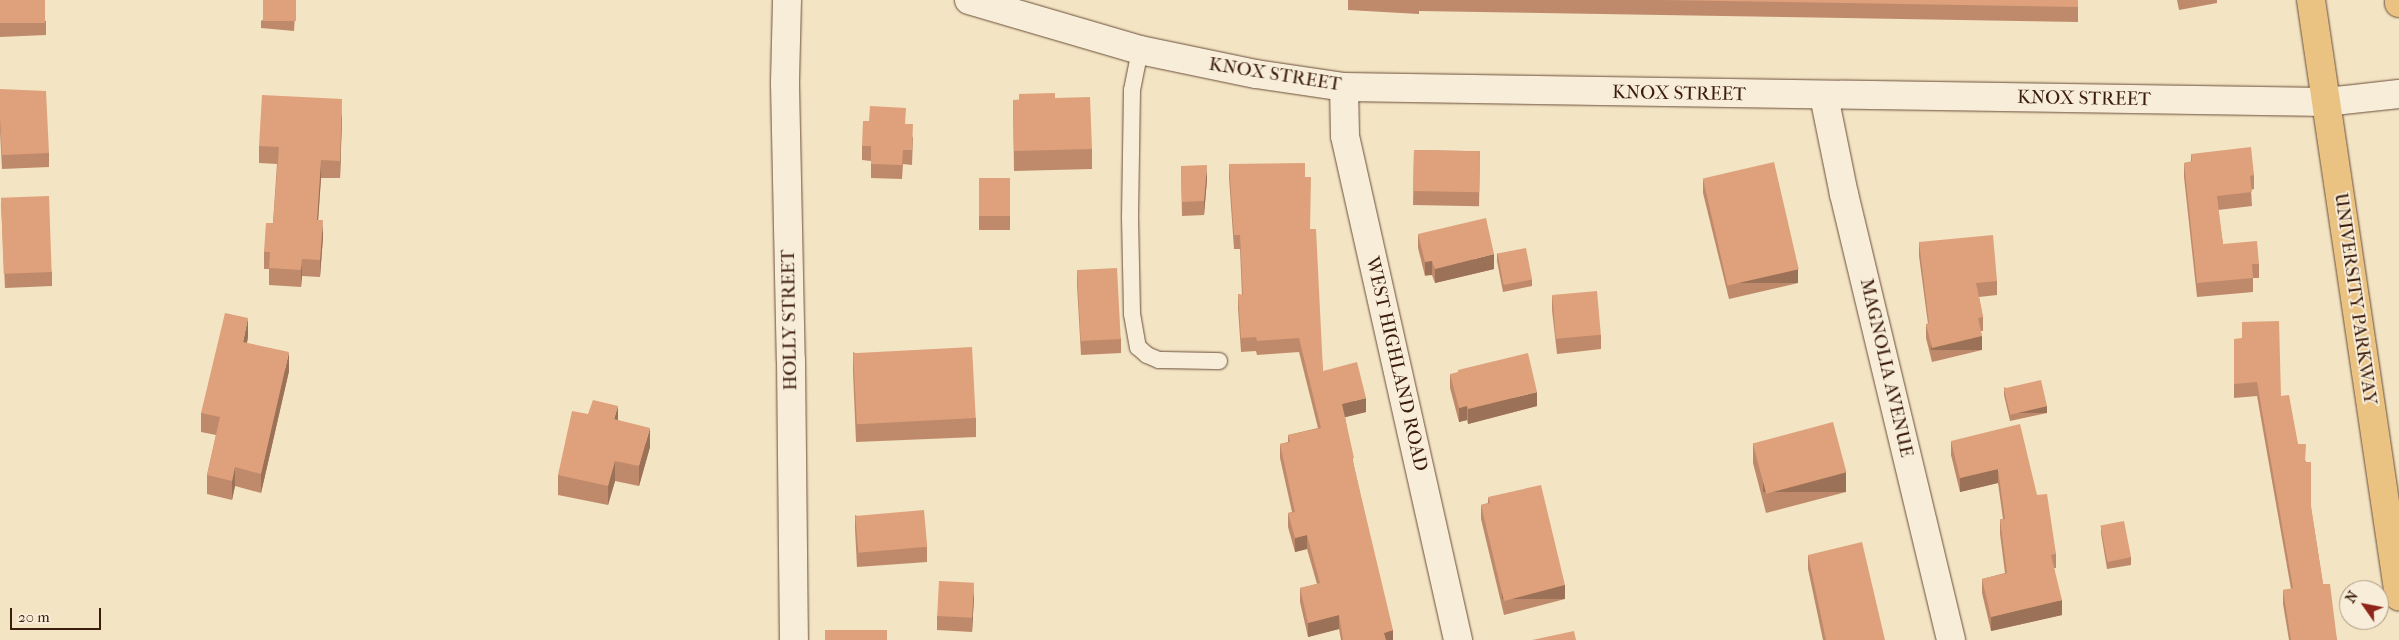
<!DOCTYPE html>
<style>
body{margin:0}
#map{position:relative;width:2399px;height:640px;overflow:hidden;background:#f3e4c3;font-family:"IM FELL French Canon",serif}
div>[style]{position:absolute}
.roads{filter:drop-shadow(0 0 1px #6a4e3a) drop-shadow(0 0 1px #6a4e3a)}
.lane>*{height:16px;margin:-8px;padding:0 8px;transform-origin:8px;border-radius:8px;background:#f7edd8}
.street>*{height:28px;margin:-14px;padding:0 14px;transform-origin:14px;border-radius:14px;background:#f7edd8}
.highway>*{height:28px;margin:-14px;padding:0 14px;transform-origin:14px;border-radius:14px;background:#eac282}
.wall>*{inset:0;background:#bf8a6b;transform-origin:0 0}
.shaded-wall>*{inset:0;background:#9b7157;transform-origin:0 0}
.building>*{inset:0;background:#dea17c;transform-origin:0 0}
span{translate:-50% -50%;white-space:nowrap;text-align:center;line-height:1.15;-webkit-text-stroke:4px #f7edd8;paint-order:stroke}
.street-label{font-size:19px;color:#3c1c0c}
.north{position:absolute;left:2339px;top:580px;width:50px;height:50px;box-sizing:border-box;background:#f7edd8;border:1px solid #ac9986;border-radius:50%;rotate:303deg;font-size:14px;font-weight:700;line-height:20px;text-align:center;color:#3c1c0c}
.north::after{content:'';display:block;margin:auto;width:18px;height:22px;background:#8f2418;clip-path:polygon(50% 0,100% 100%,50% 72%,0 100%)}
.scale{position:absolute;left:10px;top:608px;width:91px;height:22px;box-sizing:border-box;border:2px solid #3c1c0c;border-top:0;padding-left:6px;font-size:15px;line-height:18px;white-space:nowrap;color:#3c1c0c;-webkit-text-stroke:4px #f7edd8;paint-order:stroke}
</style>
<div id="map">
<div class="roads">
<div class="lane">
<i style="left:1140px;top:50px;width:41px;rotate:101.3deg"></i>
<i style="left:1132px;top:90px;width:127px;rotate:90.9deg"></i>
<i style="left:1130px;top:217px;width:97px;rotate:88.8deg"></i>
<i style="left:1132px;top:314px;width:34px;rotate:80deg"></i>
<i style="left:1138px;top:347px;width:12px;rotate:42deg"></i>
<i style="left:1147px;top:355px;width:13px;rotate:23deg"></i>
<i style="left:1159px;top:360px;width:60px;rotate:1deg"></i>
</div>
<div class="street">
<i style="left:787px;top:0;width:84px;rotate:91.4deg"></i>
<i style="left:785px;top:84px;width:276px;rotate:88.8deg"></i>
<i style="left:791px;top:360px;width:280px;rotate:89.4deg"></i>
<i style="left:969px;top:0;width:178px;rotate:16.3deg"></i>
<i style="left:1140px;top:50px;width:118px;rotate:11.7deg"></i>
<i style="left:1256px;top:74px;width:89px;rotate:8.4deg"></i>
<i style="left:1344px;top:87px;width:982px;rotate:0.88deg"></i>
<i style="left:2326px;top:102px;width:73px;rotate:-6.3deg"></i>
<i style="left:1344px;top:87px;width:49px;rotate:88.8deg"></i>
<i style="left:1345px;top:136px;width:517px;rotate:77.36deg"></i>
<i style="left:1824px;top:96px;width:100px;rotate:78.5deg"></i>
<i style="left:1844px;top:194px;width:459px;rotate:76.5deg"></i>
</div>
<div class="highway">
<i style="left:2311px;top:0;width:603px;rotate:81.61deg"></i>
<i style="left:2399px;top:0;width:3px;rotate:90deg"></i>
</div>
</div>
<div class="wall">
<i style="clip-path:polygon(0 0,46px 21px,46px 35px,0 37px)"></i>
<i style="clip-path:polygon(296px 0,294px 31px,261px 28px,261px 21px)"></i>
<i style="clip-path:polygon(1348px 0,2078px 0,2078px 22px,1419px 11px,1419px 14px,1348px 10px)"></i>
<i style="clip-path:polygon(2177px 0,2217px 0,2217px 3px,2179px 10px)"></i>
<i style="clip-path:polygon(0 89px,49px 153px,49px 167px,2px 169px,0 131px)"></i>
<i style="clip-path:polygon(1055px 98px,1092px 149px,1092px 169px,1014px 171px,1013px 100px)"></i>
<i style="clip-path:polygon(342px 116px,340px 178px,321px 178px,318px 220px,323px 237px,320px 277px,302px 276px,301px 287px,269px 285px,269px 269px,264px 269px,264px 252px,273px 223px,277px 164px,259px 163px,259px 146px)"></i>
<i style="clip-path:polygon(906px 124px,913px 138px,912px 165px,903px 164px,902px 179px,871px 178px,871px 161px,862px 160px,862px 146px)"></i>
<i style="left:1414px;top:150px;width:66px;height:55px;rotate:1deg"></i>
<i style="clip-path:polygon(2191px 154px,2254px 175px,2254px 189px,2251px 190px,2252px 206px,2218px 210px,2223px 244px,2259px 264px,2259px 278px,2253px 278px,2253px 292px,2197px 297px,2184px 177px,2184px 163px,2191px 162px)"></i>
<i style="clip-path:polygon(1229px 164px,1305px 177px,1310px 229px,1323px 371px,1366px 412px,1345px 417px,1354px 466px,1393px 640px,1341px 640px,1339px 629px,1308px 637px,1300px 602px,1300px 588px,1317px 584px,1307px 549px,1295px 552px,1288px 527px,1288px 513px,1292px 512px,1280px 458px,1280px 444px,1288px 442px,1288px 435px,1318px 428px,1299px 352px,1257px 355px,1256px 351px,1241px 352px,1238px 308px,1238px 294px,1242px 295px,1240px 249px,1234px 249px,1229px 178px)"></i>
<i style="clip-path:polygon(1181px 166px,1207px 179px,1204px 215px,1182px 216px)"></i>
<i style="left:979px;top:178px;width:31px;height:52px"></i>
<i style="clip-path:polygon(1703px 179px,1798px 283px,1729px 299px,1703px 193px)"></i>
<i style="clip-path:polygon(1px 202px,52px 272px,52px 286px,5px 288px)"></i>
<i style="clip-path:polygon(1418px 234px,1494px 269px,1435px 283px,1432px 275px,1425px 276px,1418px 248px)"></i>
<i style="clip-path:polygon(1919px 242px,1997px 281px,1997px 295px,1979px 297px,1983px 317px,1983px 331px,1981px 331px,1982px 350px,1932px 362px,1926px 338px,1926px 324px,1928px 324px,1919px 256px)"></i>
<i style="clip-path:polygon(1497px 253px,1532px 279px,1532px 286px,1503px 292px,1497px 261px)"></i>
<i style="clip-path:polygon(1077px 270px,1121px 339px,1121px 353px,1081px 355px,1077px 285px)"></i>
<i style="clip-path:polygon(1552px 296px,1601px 335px,1601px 349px,1557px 354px,1552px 310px)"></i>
<i style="clip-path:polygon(248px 337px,247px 343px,289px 371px,261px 493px,235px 486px,232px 500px,207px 494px,207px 475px,216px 435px,201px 432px,201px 413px)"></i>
<i style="clip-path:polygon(2234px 339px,2281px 396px,2298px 444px,2306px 462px,2311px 508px,2323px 584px,2337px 640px,2289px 640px,2283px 604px,2283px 590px,2291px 589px,2257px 396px,2234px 398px)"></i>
<i style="clip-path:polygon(853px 352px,976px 418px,976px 437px,856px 442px,853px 372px)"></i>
<i style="clip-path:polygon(1450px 374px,1537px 406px,1468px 424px,1467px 420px,1459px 422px,1450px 388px)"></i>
<i style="clip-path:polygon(2004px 387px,2047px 413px,2010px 421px,2004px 395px)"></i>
<i style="clip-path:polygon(618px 420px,650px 447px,639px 486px,615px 481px,608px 505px,558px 495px,558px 475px)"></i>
<i style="clip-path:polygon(1951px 441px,2037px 495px,2056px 554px,2056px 568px,2054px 568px,2062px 615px,1991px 631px,1982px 593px,1982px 579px,2005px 573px,2000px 534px,2000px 519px,2003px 519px,1998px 483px,1960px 492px,1951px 455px)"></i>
<i style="clip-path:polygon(1753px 443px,1846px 492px,1766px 513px,1753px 463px)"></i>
<i style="clip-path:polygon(1488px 497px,1565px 599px,1504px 615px,1481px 519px,1481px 505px,1488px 503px)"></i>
<i style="clip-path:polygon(855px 515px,927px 547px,927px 562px,857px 567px,855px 529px)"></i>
<i style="clip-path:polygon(2101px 526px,2131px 557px,2131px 565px,2107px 569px,2101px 533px)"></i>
<i style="clip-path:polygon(1808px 555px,1885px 640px,1823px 640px,1808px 569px)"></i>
<i style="clip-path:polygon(974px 597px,972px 632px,937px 630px,937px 616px)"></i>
</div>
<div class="shaded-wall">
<i style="clip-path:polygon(342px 99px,342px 116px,340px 178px,340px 161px)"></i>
<i style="clip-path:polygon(321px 160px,321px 178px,317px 237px,317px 220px)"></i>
<i style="clip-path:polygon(1207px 165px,1207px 179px,1204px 215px,1204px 201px)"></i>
<i style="clip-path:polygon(323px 220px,323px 237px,320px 277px,320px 260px)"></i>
<i style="clip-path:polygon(1494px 254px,1494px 269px,1435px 283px,1435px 269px)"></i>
<i style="clip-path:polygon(302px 259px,302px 276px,301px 287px,301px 270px)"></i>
<i style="left:1432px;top:261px;width:14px;height:7px;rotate:90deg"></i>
<i style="left:1798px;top:269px;width:14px;height:71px;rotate:90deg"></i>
<i style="clip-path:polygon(248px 318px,248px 337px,243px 361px,243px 342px)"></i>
<i style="left:1982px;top:336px;width:14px;height:51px;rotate:90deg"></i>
<i style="clip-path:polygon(289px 352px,289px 371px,261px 493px,261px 474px)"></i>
<i style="clip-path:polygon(1537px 392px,1537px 406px,1468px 424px,1468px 409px)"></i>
<i style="clip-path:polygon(1366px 398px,1366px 412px,1342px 418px,1342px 404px)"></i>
<i style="clip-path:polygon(618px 406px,618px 426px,614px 419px)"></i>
<i style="clip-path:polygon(1467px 406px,1467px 420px,1459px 422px,1459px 408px)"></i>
<i style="left:2047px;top:406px;width:7px;height:38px;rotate:90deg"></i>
<i style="clip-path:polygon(650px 428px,650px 447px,639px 486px,639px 466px)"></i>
<i style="clip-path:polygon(615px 461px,615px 481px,608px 505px,608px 486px)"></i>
<i style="clip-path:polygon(235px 467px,235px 486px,232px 500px,232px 481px)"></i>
<i style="clip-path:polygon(1998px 469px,1998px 483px,1960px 492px,1960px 478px)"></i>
<i style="left:1846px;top:472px;width:20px;height:83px;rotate:90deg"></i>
<i style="clip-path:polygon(1307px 535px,1307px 549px,1295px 552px,1295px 538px)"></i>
<i style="clip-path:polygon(974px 583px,974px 597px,972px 632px,972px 617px)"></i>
<i style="left:1565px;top:585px;width:14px;height:63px;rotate:90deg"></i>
<i style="clip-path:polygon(2062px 600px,2062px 615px,1991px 631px,1991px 617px)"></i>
<i style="clip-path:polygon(1339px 615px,1339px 629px,1308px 637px,1308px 623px)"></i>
<i style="clip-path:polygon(1393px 630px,1393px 640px,1384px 640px,1384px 633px)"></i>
</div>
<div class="building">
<i style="left:0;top:0;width:45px;height:23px"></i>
<i style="left:263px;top:0;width:33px;height:21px"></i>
<i style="clip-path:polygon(1661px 0,2078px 0,2078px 7px)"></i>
<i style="clip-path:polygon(0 89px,46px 91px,49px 153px,2px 155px,0 117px)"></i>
<i style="clip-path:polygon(1055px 93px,1055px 98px,1090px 97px,1092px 149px,1014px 151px,1013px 100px,1019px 100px,1019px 94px)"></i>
<i style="clip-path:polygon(262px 95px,342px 99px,340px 161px,321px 160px,317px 220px,323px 220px,320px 260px,302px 259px,301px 270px,269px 268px,270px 252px,264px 252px,266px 223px,273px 223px,279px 147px,259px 146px)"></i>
<i style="clip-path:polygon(870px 106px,906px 108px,905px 124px,913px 124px,912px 150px,903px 150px,902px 165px,871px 164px,871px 146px,862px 146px,863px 121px,869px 121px)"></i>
<i style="clip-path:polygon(2251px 147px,2254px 175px,2250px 176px,2252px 192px,2217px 196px,2223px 244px,2257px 241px,2259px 264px,2252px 264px,2253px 278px,2197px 283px,2184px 163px,2192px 161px,2191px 154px)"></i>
<i style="left:1414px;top:150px;width:66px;height:41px;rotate:1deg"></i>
<i style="left:1774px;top:162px;width:110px;height:73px;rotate:77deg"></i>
<i style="clip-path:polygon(1305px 163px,1305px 177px,1311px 177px,1310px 229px,1316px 229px,1323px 371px,1357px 362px,1366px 398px,1342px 404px,1354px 458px,1352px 458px,1393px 630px,1384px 633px,1386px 640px,1343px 640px,1339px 615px,1308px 623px,1300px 588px,1320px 583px,1307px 535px,1295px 538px,1288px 513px,1295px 512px,1280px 444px,1290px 442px,1288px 435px,1321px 428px,1299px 338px,1257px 341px,1256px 337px,1241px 338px,1238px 294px,1243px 295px,1240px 235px,1234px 235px,1229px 164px)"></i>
<i style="clip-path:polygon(1207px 165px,1204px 201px,1182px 202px,1181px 166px)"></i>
<i style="left:979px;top:178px;width:31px;height:38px"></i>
<i style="left:49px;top:196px;width:76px;height:48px;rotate:88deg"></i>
<i style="clip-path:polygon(1486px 218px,1494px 254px,1435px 269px,1432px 261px,1425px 262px,1418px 234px)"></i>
<i style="clip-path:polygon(1993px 235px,1997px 281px,1976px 283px,1983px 317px,1978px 318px,1982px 336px,1932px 348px,1926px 324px,1929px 323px,1919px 242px)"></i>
<i style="left:1526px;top:248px;width:32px;height:29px;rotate:79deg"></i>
<i style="left:1117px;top:268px;width:71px;height:40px;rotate:87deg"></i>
<i style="left:1597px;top:291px;width:44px;height:45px;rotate:85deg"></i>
<i style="clip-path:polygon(225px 313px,248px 318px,243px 342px,289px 352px,261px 474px,235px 467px,232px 481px,207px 475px,220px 417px,201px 413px)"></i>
<i style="clip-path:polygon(2279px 321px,2281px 396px,2289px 395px,2298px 444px,2306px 444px,2305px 462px,2311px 462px,2311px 506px,2323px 584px,2330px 584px,2337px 640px,2291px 640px,2283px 590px,2293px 588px,2257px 382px,2234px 384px,2234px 339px,2242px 338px,2242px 322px)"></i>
<i style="left:972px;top:347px;width:71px;height:119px;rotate:87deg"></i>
<i style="clip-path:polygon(1528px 353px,1537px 392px,1468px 409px,1467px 406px,1459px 408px,1450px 374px,1458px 372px,1458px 370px)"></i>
<i style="left:2041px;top:380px;width:27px;height:38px;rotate:77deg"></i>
<i style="clip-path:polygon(593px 400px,618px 406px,614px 419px,650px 428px,639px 466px,615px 461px,608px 486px,558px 475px,572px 411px,588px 414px)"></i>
<i style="left:1833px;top:422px;width:52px;height:83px;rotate:75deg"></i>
<i style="clip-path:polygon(2020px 424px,2037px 495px,2047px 494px,2056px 554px,2051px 555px,2062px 600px,1991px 617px,1982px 579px,2007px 573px,2000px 519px,2005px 519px,1998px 469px,1960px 478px,1951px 441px)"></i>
<i style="clip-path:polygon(1541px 485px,1565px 585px,1504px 601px,1481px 505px,1490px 503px,1488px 497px)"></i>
<i style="left:924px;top:510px;width:37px;height:69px;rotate:85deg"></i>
<i style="left:2124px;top:521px;width:37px;height:24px;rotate:79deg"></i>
<i style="clip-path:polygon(1862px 542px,1885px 640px,1826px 640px,1808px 555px)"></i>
<i style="left:939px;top:581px;width:35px;height:35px;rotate:3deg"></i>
<i style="left:887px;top:630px;width:10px;height:62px;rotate:90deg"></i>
<i style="clip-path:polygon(1574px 631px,1576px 640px,1532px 640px)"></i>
</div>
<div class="street-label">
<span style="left:1275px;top:75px;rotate:9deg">KNOX STREET</span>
<span style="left:1679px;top:94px;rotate:1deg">KNOX STREET</span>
<span style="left:2084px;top:99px;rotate:1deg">KNOX STREET</span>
<span style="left:2355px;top:299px;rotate:82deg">UNIVERSITY PARKWAY</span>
<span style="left:790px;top:320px;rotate:-91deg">HOLLY STREET</span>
<span style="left:1396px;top:364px;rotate:77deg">WEST HIGHLAND ROAD</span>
<span style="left:1886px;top:368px;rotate:77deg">MAGNOLIA AVENUE</span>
</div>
<div class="north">N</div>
<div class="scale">20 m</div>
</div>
